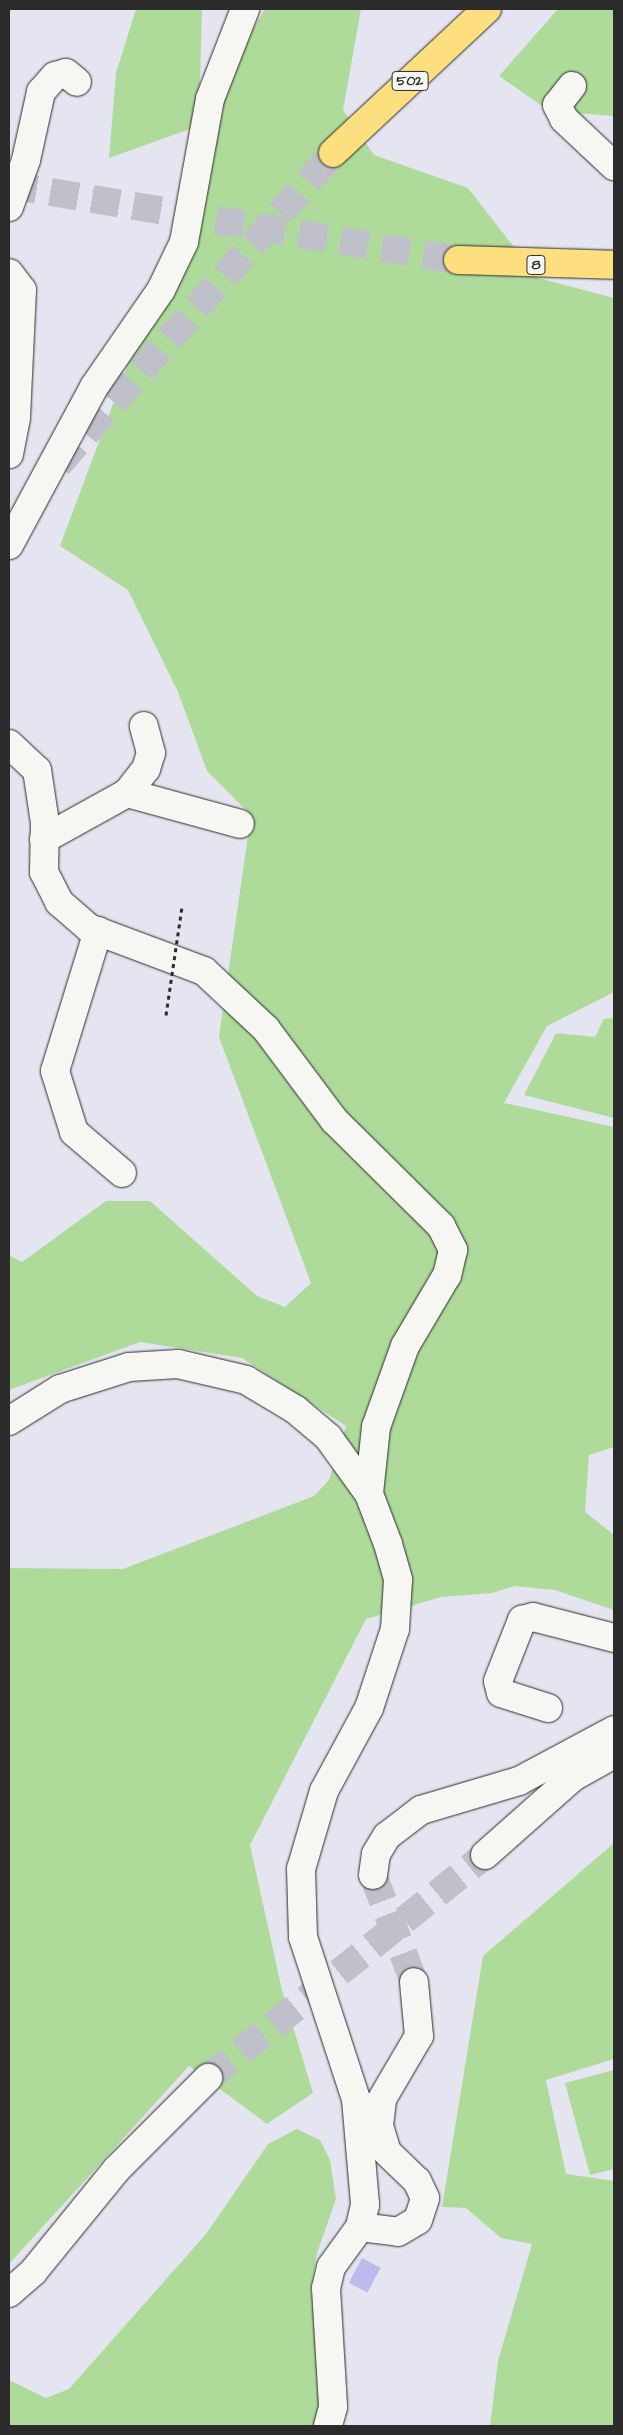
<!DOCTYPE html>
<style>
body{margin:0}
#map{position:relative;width:623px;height:2435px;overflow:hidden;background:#e4e5f0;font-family:"Architects Daughter",sans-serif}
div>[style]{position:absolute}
.green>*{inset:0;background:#afdb9a}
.building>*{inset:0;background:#bbbced;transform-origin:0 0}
.minor-tunnel>*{height:28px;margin-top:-14px;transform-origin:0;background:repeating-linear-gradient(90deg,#bfc0c9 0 28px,transparent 0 42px)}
.major-tunnel>*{height:28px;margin-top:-14px;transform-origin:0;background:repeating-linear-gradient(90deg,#bfc0c9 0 28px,transparent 0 42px)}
.highway-tunnel>*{height:28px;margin-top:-14px;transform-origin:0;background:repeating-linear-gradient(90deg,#bfc0c9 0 28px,transparent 0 42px)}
.roads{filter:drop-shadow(0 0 1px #2b2b2b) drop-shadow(0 0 1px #2b2b2b)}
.minor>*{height:28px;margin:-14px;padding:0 14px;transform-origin:14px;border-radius:14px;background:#f6f6f2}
.major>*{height:28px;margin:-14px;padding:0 14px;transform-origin:14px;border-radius:14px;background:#fedf80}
.highway>*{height:28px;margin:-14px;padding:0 14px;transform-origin:14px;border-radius:14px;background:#fedf80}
.path-bridge>*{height:3px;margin-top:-1.5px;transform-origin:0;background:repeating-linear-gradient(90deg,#2b2b2b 0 4px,transparent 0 8px)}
span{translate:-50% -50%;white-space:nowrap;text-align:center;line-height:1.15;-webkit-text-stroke:4.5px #f6f6f2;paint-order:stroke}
.shield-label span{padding:1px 4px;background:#f6f6f2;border:1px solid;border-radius:4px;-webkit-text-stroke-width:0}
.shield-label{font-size:14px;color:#2b2b2b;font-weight:700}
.frame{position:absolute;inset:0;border:10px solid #2b2b2b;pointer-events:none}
</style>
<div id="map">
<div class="green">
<i style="clip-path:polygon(136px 9px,202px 9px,200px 83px,190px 129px,109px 158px,116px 73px)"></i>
<i style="clip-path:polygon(265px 9px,361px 9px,343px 110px,374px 155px,468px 188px,538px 278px,614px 298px,614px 992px,547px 1026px,504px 1103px,614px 1127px,614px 1447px,589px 1455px,585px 1512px,614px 1535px,614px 1610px,555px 1590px,515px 1586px,492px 1593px,441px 1597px,366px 1619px,250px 1845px,282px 1990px,313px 2093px,267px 2124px,189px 2066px,9px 2264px,9px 1568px,123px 1569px,314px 1496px,329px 1480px,346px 1426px,242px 1358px,140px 1342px,9px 1390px,9px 1255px,22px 1262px,106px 1201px,150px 1201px,257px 1296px,285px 1307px,311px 1283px,219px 1037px,251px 815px,207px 771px,178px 692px,128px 590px,60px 546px,163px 270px,230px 66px)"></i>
<i style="clip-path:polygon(558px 9px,614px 9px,614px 116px,549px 111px,499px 76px)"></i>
<i style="clip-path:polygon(614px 1018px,614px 1118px,524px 1095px,556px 1033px,595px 1037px,604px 1019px)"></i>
<i style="clip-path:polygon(614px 1843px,614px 2059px,546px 2080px,566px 2174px,614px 2181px,614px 2426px,490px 2426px,498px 2361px,532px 2244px,501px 2238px,466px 2208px,442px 2207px,483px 1956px)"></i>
<i style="clip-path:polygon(614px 2070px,614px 2169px,590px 2175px,565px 2083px)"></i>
<i style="clip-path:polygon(297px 2129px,320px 2140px,330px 2160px,336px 2199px,317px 2253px,311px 2290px,323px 2402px,317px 2426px,9px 2426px,9px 2380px,46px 2398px,69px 2389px,206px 2234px,268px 2144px)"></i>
</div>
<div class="building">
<i style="left:362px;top:2258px;width:21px;height:28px;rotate:28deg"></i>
</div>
<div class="minor-tunnel">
<i style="left:373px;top:1875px;width:115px;rotate:69deg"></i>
<i style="left:208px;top:2078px;width:356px;rotate:-38.8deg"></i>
</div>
<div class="major-tunnel">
<i style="left:9px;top:185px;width:455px;rotate:9.5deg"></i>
</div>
<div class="highway-tunnel">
<i style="left:58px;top:465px;width:416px;rotate:-48.6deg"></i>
</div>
<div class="roads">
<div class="minor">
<i style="left:572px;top:86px;width:24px;rotate:128deg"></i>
<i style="left:557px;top:105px;width:16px;rotate:63deg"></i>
<i style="left:564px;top:119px;width:69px;rotate:43.2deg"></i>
<i style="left:9px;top:207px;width:50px;rotate:-70.1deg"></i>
<i style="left:26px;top:160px;width:70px;rotate:-77.6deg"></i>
<i style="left:41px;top:92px;width:21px;rotate:-49deg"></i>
<i style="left:55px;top:76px;width:11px;rotate:-15deg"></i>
<i style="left:66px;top:73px;width:14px;rotate:39deg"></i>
<i style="left:9px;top:273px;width:21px;rotate:53deg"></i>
<i style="left:22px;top:290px;width:128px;rotate:92.7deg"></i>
<i style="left:16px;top:418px;width:37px;rotate:101deg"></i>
<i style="left:9px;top:545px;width:179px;rotate:-61.7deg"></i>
<i style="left:94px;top:387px;width:118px;rotate:-55.4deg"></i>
<i style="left:161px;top:290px;width:53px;rotate:-64.4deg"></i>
<i style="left:184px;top:242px;width:145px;rotate:-79.7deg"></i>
<i style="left:210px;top:99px;width:97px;rotate:-68.7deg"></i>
<i style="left:9px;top:744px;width:38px;rotate:43deg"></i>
<i style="left:37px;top:770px;width:54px;rotate:81.4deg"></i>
<i style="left:45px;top:823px;width:49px;rotate:91.2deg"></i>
<i style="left:44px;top:872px;width:34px;rotate:63deg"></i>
<i style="left:59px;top:902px;width:40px;rotate:41deg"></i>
<i style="left:89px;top:928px;width:123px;rotate:20.5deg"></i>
<i style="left:204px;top:971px;width:85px;rotate:43.1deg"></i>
<i style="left:266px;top:1029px;width:114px;rotate:53.2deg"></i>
<i style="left:334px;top:1120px;width:151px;rotate:44.7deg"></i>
<i style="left:441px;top:1226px;width:27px;rotate:63deg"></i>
<i style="left:453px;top:1250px;width:26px;rotate:103deg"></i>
<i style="left:447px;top:1275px;width:82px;rotate:120.6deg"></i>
<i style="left:405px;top:1346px;width:86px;rotate:109.7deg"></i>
<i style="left:376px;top:1427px;width:67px;rotate:96deg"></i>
<i style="left:127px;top:793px;width:31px;rotate:-52deg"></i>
<i style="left:146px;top:769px;width:17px;rotate:-73deg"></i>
<i style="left:151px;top:753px;width:28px;rotate:-105deg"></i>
<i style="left:44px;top:839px;width:95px;rotate:-29deg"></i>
<i style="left:127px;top:793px;width:117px;rotate:15.3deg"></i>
<i style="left:98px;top:931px;width:146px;rotate:107.1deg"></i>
<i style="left:55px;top:1071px;width:64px;rotate:72.7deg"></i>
<i style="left:74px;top:1132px;width:63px;rotate:40.5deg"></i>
<i style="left:9px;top:1421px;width:60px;rotate:-32.1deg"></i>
<i style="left:60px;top:1389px;width:72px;rotate:-17.7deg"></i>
<i style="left:129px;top:1367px;width:49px;rotate:-3.5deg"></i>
<i style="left:178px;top:1364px;width:70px;rotate:13.2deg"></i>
<i style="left:246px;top:1380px;width:58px;rotate:31deg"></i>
<i style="left:296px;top:1410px;width:42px;rotate:40.2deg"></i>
<i style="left:328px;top:1437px;width:70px;rotate:54.3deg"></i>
<i style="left:369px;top:1494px;width:53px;rotate:69.2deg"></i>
<i style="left:388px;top:1544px;width:37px;rotate:74deg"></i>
<i style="left:398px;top:1580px;width:49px;rotate:93.5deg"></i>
<i style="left:395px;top:1629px;width:83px;rotate:108.2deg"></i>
<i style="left:369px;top:1708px;width:94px;rotate:118.5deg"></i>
<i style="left:324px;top:1791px;width:81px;rotate:106.4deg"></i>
<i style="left:301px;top:1869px;width:68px;rotate:88.3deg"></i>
<i style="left:303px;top:1937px;width:170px;rotate:71.9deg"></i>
<i style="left:356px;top:2099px;width:106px;rotate:85.1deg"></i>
<i style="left:365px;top:2205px;width:23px;rotate:103deg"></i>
<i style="left:360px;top:2227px;width:49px;rotate:125.9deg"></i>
<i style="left:331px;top:2267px;width:22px;rotate:103deg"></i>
<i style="left:326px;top:2288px;width:119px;rotate:86.6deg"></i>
<i style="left:333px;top:2407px;width:20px;rotate:105deg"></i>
<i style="left:548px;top:1708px;width:49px;rotate:-162.3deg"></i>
<i style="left:501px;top:1693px;width:12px;rotate:-104deg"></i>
<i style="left:498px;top:1681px;width:66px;rotate:-68.5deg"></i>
<i style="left:522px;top:1620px;width:11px;rotate:-15deg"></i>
<i style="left:533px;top:1617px;width:84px;rotate:14.5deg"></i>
<i style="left:485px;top:1855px;width:118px;rotate:-41.6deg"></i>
<i style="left:573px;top:1777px;width:47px;rotate:-29.3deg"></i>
<i style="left:373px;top:1875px;width:21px;rotate:-82deg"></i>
<i style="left:376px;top:1854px;width:21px;rotate:-59deg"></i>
<i style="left:387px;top:1836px;width:43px;rotate:-37.4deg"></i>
<i style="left:421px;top:1810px;width:102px;rotate:-16.5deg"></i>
<i style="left:519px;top:1781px;width:108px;rotate:-28.2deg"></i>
<i style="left:360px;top:2227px;width:38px;rotate:7deg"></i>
<i style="left:398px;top:2232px;width:23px;rotate:-31deg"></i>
<i style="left:418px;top:2220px;width:23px;rotate:-72deg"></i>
<i style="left:425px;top:2198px;width:19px;rotate:-115deg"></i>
<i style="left:417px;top:2181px;width:42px;rotate:-136deg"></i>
<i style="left:387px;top:2152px;width:28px;rotate:-107deg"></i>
<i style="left:379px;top:2125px;width:26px;rotate:-83deg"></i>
<i style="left:382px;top:2099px;width:73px;rotate:-59.6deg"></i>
<i style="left:419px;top:2036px;width:54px;rotate:-95.3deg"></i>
<i style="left:9px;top:2293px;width:32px;rotate:-41deg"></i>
<i style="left:33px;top:2272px;width:133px;rotate:-50.8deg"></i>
<i style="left:117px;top:2169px;width:129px;rotate:-45deg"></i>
</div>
<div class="major">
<i style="left:458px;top:260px;width:156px;rotate:1.8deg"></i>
</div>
<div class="highway">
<i style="left:333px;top:153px;width:211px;rotate:-43.1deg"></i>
</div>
</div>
<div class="path-bridge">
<i style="left:166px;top:1015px;width:109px;rotate:-81.6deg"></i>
</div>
<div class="shield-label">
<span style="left:410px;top:81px">502</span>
<span style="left:536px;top:265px">8</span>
</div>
<div class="frame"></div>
</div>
